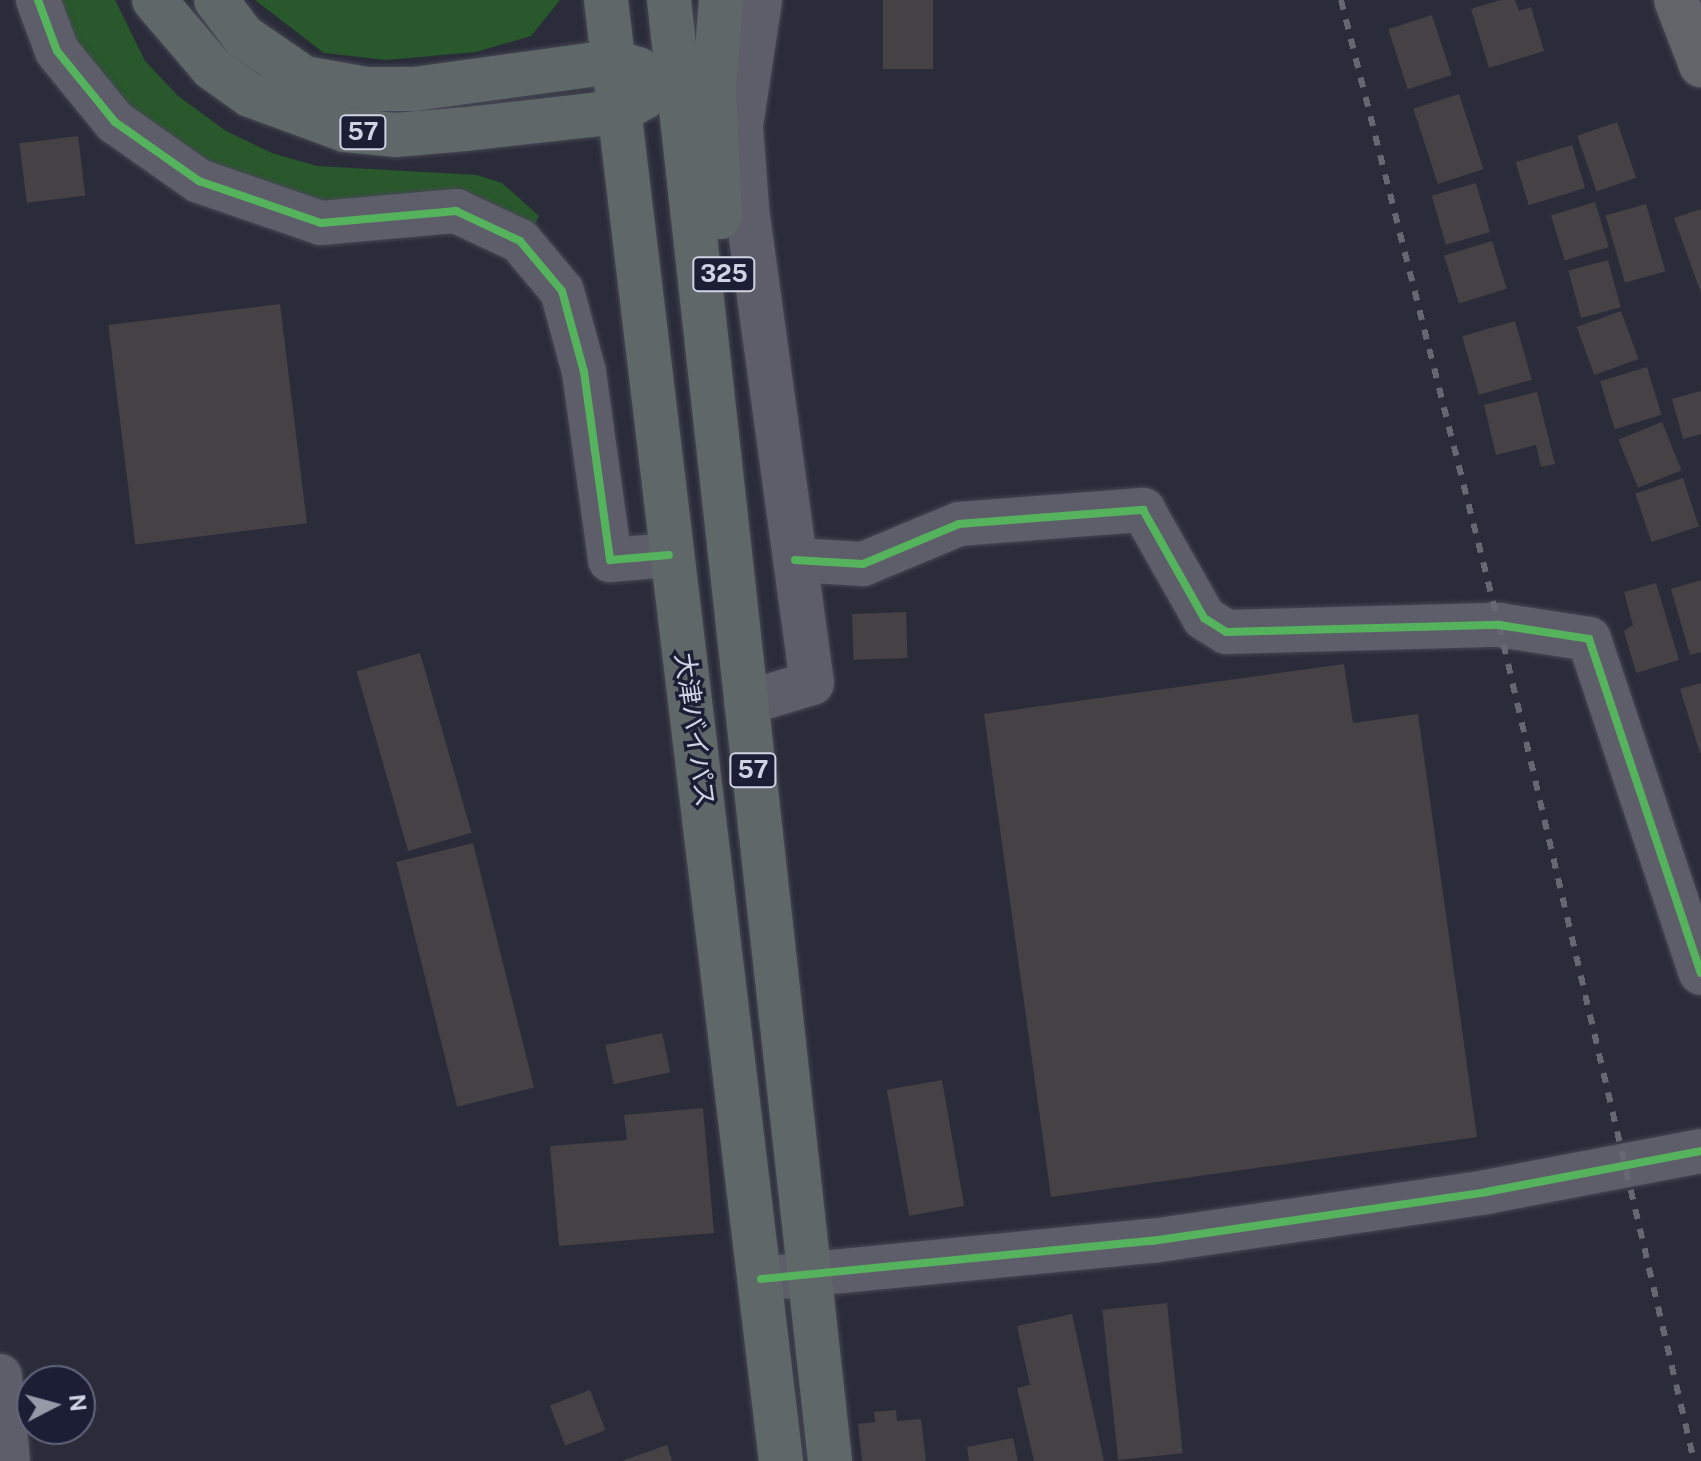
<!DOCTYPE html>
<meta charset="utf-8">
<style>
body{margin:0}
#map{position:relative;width:1701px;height:1461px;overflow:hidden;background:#2b2c3a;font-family:"Public Sans","Noto Sans JP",sans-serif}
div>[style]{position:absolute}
.green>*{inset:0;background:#28582b}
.building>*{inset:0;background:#454145;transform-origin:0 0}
.roads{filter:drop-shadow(0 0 2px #464753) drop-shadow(0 0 2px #464753)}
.minor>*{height:44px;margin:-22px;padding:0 22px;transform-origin:22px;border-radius:22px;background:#5d5e69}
.major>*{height:44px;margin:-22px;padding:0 22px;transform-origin:22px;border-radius:22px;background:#616569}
.highway>*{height:44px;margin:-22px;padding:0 22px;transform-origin:22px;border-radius:22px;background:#606768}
.rail>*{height:6px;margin-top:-3px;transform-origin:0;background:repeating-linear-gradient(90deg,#666770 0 10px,transparent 0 20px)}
.cycleway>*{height:8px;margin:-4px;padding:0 4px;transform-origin:4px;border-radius:4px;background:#56b35d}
span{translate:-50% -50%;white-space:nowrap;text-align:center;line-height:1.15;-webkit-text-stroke:7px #1b1e35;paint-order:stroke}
.shield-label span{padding:2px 6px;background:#1b1e35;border:2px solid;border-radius:6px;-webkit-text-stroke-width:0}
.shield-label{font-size:24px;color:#d0d3e3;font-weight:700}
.street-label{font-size:26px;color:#d0d3e3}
.north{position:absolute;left:16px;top:1365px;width:80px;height:80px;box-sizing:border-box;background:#1b1e35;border:2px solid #63667b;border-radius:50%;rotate:84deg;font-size:22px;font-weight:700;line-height:32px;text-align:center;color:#d0d3e3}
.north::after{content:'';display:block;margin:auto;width:28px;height:36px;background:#9699a8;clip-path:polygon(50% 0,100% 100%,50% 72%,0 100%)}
</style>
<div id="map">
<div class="green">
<i style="clip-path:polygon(44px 0,115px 0,145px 61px,178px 96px,226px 131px,272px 153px,317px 166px,477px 175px,502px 183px,539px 216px,532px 230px,323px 211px,150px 139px)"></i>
<i style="clip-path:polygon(255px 0,560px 0,531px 36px,476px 52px,386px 60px,324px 53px)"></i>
</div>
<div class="building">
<i style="left:883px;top:0;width:50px;height:69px"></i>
<i style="clip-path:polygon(1500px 0,1515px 0,1519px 11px,1531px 7px,1544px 51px,1489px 68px,1471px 9px)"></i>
<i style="left:1432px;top:15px;width:63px;height:46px;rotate:72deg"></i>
<i style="left:1459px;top:94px;width:79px;height:48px;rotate:72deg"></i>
<i style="left:1617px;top:122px;width:59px;height:42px;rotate:71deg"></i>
<i style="left:78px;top:136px;width:60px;height:59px;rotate:83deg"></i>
<i style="left:1572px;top:145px;width:45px;height:59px;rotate:73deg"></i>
<i style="left:1476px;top:183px;width:51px;height:46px;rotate:74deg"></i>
<i style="left:1595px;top:202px;width:47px;height:46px;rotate:73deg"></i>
<i style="left:1646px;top:204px;width:70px;height:42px;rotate:74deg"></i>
<i style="clip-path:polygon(1701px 209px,1701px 293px,1674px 218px)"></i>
<i style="left:1492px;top:241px;width:50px;height:50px;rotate:73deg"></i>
<i style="left:1608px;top:260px;width:49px;height:41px;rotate:75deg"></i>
<i style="left:280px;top:304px;width:221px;height:173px;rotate:83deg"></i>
<i style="left:1621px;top:311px;width:51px;height:47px;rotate:70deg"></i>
<i style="left:1515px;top:321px;width:61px;height:55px;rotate:74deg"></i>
<i style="left:1647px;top:367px;width:50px;height:49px;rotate:73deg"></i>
<i style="clip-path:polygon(1701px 391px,1701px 434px,1683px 439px,1672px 399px)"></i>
<i style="clip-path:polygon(1537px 392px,1555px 464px,1541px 467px,1536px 445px,1496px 455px,1484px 405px)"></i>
<i style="left:1662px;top:422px;width:52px;height:47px;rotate:68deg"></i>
<i style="left:1683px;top:478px;width:51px;height:50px;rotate:72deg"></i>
<i style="clip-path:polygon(1701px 580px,1701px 652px,1690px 655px,1671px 589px)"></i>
<i style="clip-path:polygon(1656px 583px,1679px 660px,1636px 673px,1624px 631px,1633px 625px,1624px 592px)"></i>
<i style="left:906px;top:612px;width:46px;height:54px;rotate:88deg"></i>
<i style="left:420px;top:653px;width:187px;height:66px;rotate:74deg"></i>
<i style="clip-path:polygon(1344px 664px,1353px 723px,1418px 714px,1477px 1137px,1051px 1197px,984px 714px)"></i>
<i style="clip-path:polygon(1701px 683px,1701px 753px,1700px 753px,1680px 689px)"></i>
<i style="left:473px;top:843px;width:252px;height:79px;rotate:76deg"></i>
<i style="left:662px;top:1033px;width:40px;height:58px;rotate:78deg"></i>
<i style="left:942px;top:1080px;width:128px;height:56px;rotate:80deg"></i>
<i style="clip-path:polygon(703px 1108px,714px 1233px,559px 1246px,550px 1146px,627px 1140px,624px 1115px)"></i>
<i style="left:1167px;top:1303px;width:151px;height:65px;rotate:84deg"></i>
<i style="clip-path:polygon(1072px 1314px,1104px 1461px,1034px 1461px,1017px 1388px,1030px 1385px,1017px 1326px)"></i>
<i style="left:590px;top:1390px;width:43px;height:43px;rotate:69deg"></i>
<i style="clip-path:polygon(896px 1410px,897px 1421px,921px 1419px,926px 1461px,862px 1461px,858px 1424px,875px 1422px,874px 1412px)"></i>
<i style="clip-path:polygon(1013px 1438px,1018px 1461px,969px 1461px,967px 1447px)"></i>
<i style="clip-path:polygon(667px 1445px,672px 1461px,622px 1461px)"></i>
</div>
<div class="roads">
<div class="minor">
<i style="left:38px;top:0;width:54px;rotate:69.6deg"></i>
<i style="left:57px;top:51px;width:92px;rotate:50.8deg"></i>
<i style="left:115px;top:122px;width:103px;rotate:35.1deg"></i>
<i style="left:199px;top:181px;width:129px;rotate:19deg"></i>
<i style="left:321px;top:223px;width:136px;rotate:-5.1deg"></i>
<i style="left:456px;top:211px;width:71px;rotate:25.1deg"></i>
<i style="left:520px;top:241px;width:65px;rotate:50deg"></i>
<i style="left:562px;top:291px;width:84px;rotate:74.8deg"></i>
<i style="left:584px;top:372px;width:190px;rotate:82.1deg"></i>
<i style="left:610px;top:560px;width:59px;rotate:-4.8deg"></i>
<i style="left:795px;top:560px;width:68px;rotate:3.4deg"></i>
<i style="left:863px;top:564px;width:104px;rotate:-22.6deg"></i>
<i style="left:959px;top:524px;width:185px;rotate:-4.4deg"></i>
<i style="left:1143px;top:510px;width:124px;rotate:60.5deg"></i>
<i style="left:1204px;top:618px;width:26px;rotate:32deg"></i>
<i style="left:1226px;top:632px;width:273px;rotate:-1.5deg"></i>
<i style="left:1499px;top:625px;width:91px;rotate:8.8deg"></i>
<i style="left:1589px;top:639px;width:352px;rotate:71.5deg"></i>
<i style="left:746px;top:703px;width:69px;rotate:-16.9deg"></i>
<i style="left:812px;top:683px;width:481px;rotate:-97.8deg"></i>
<i style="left:747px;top:206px;width:80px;rotate:-94.3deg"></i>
<i style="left:741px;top:126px;width:127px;rotate:-81.4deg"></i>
<i style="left:761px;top:1279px;width:393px;rotate:-5.6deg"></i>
<i style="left:1152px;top:1241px;width:338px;rotate:-8.3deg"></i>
<i style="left:1486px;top:1192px;width:219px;rotate:-10.8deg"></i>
<i style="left:0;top:1376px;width:85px;rotate:84.6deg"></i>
</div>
<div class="major">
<i style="left:1676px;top:0;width:70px;rotate:69deg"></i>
</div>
<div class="highway">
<i style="left:154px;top:0;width:89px;rotate:49.5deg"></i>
<i style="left:212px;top:68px;width:47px;rotate:35.4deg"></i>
<i style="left:250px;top:95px;width:101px;rotate:20.2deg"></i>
<i style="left:345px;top:130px;width:50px;rotate:5.7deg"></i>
<i style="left:395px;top:135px;width:71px;rotate:-4.8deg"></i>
<i style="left:466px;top:129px;width:152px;rotate:-6.4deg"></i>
<i style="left:617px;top:112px;width:30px;rotate:-28deg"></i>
<i style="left:216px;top:0;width:45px;rotate:53.1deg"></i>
<i style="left:243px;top:36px;width:74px;rotate:34.5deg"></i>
<i style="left:304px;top:78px;width:65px;rotate:9.8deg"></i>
<i style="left:368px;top:89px;width:46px"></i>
<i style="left:414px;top:89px;width:200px;rotate:-7.8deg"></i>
<i style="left:612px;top:62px;width:27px;rotate:15deg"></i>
<i style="left:606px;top:0;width:1471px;rotate:83.17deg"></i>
<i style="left:669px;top:0;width:1470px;rotate:83.71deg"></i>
<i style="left:720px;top:217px;width:127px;rotate:-92.7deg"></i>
<i style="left:714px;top:90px;width:90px;rotate:-85.6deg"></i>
</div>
</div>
<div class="rail">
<i style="left:1341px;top:0;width:645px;rotate:75.81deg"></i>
<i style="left:1499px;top:625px;width:858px;rotate:76.87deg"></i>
</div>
<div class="cycleway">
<i style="left:38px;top:0;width:54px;rotate:69.6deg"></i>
<i style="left:57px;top:51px;width:92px;rotate:50.8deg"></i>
<i style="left:115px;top:122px;width:103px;rotate:35.1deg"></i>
<i style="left:199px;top:181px;width:129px;rotate:19deg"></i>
<i style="left:321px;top:223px;width:136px;rotate:-5.1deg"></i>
<i style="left:456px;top:211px;width:71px;rotate:25.1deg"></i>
<i style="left:520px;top:241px;width:65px;rotate:50deg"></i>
<i style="left:562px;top:291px;width:84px;rotate:74.8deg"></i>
<i style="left:584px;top:372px;width:190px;rotate:82.1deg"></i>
<i style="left:610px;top:560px;width:59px;rotate:-4.8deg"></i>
<i style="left:795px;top:560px;width:68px;rotate:3.4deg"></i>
<i style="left:863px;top:564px;width:104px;rotate:-22.6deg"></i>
<i style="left:959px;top:524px;width:185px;rotate:-4.4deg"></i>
<i style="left:1143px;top:510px;width:124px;rotate:60.5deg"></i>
<i style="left:1204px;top:618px;width:26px;rotate:32deg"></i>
<i style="left:1226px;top:632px;width:273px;rotate:-1.5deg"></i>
<i style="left:1499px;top:625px;width:91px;rotate:8.8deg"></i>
<i style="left:1589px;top:639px;width:352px;rotate:71.5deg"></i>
<i style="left:761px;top:1279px;width:393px;rotate:-5.6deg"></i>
<i style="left:1152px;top:1241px;width:338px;rotate:-8.3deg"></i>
<i style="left:1486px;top:1192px;width:219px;rotate:-10.8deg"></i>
</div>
<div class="shield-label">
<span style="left:363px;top:132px">57</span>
<span style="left:724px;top:274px">325</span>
<span style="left:753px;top:770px">57</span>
</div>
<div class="street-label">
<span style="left:695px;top:730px;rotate:82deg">大津バイパス</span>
</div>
<div class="north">N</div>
</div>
